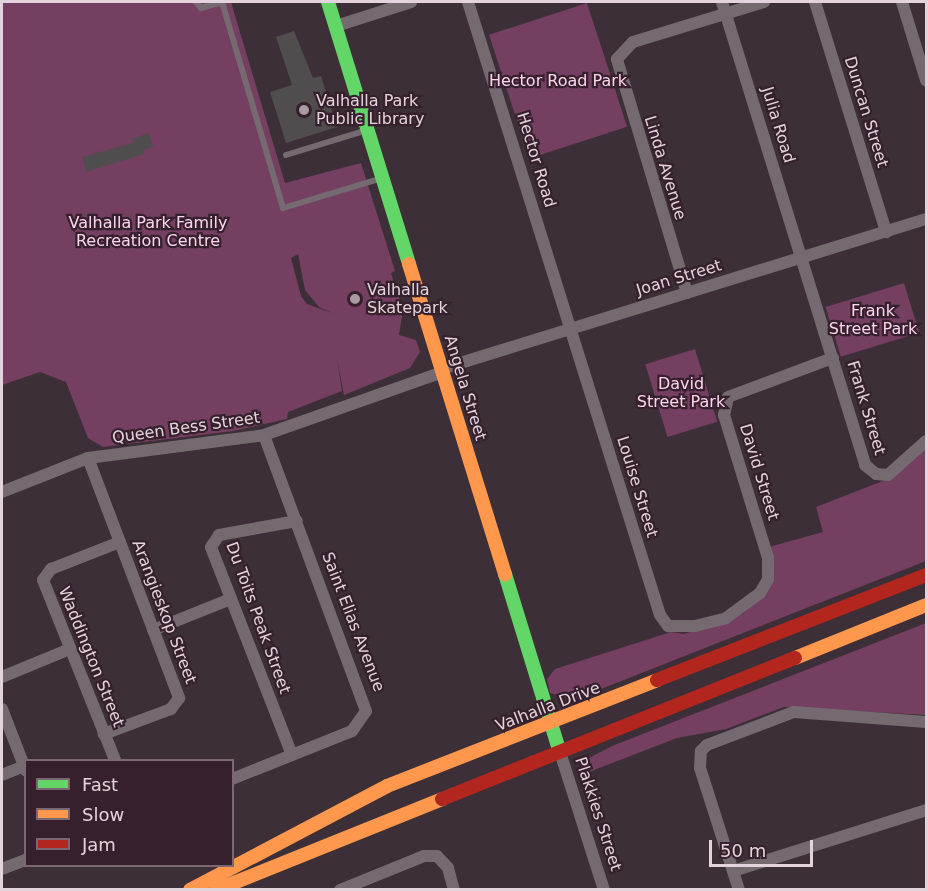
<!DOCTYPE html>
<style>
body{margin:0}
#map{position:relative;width:928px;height:891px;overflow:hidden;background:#3c2f37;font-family:"DejaVu Sans",sans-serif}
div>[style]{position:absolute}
.green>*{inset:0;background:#743f61;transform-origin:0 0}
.building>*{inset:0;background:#504d4e}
.lane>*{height:6px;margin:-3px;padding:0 3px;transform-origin:3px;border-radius:3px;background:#746a70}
.street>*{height:12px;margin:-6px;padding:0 6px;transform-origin:6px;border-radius:6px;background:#746a70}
.fast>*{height:14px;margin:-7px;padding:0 7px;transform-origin:7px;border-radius:7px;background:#63d668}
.slow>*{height:14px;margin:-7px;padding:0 7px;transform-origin:7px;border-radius:7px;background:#ff974d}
.jam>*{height:14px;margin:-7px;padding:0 7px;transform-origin:7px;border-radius:7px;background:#b3261e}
.dots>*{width:16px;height:16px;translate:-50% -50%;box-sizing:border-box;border:3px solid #36202d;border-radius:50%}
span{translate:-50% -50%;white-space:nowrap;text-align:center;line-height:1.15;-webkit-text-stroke:4.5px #36202d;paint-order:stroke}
.park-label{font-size:16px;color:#fdd6ec}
.poi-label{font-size:16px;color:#e3d3dc}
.left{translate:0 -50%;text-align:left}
.street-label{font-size:16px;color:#e3d3dc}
.frame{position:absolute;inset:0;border:3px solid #e3d3dc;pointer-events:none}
.legend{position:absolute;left:24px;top:759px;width:210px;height:108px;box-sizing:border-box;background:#36202d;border:2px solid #7b6873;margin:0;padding:8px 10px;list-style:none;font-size:18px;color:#e3d3dc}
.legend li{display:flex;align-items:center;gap:12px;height:30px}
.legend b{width:30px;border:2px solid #7b6873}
.scale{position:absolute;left:709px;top:840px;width:104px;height:27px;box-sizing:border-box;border:3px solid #e3d3dc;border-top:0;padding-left:8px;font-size:18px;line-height:21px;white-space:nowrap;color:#e3d3dc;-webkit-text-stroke:4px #36202d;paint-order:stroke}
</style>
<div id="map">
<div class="green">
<i style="clip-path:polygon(evenodd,2px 2px,231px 2px,285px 183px,361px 163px,395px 271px,391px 273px,403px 310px,399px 335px,416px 340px,420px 352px,410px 368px,344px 395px,337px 359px,342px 391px,288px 412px,287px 419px,233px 431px,103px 447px,88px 438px,66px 382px,40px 372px,2px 385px,2px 2px,298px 254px,305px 290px,319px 307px,332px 313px,307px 304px,301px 296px,291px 258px,298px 254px)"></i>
<i style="left:587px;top:3px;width:130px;height:103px;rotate:72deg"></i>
<i style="left:904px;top:283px;width:52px;height:82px;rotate:73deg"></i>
<i style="left:695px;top:349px;width:76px;height:52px;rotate:73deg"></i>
<i style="clip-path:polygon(926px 446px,926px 561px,573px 700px,550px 693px,547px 679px,555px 669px,671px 632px,684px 634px,744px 613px,772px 580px,769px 547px,823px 532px,816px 507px,893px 477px)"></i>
<i style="clip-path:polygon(926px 623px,926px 715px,784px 707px,726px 729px,677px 738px,589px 772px,589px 758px,612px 746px)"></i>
</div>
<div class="building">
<i style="clip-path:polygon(294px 31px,313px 78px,321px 76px,337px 127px,286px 143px,270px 92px,292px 85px,276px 37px)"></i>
<i style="clip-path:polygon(149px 133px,153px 147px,143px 150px,144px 154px,86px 172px,82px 157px,133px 143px,132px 139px)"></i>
</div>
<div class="lane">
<i style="left:196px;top:2px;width:8px;rotate:50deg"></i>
<i style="left:201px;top:8px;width:22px;rotate:-16deg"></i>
<i style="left:222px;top:2px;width:215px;rotate:73.5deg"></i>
<i style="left:283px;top:208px;width:100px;rotate:-16.8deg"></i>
<i style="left:286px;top:155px;width:82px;rotate:-17.1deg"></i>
</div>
<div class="street">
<i style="left:468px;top:2px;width:642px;rotate:72.61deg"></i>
<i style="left:660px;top:615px;width:14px;rotate:54deg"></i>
<i style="left:668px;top:626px;width:27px"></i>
<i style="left:695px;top:626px;width:32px;rotate:-14deg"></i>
<i style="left:726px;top:618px;width:42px;rotate:-36.3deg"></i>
<i style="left:760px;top:593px;width:16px;rotate:-60deg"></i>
<i style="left:768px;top:579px;width:21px;rotate:-90deg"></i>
<i style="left:768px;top:558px;width:150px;rotate:-107.1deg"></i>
<i style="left:724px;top:415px;width:18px;rotate:-77deg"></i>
<i style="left:728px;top:397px;width:112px;rotate:-20.4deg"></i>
<i style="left:722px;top:2px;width:485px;rotate:72.8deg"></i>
<i style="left:865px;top:465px;width:14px;rotate:39deg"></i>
<i style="left:876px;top:474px;width:12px;rotate:5deg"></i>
<i style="left:888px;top:475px;width:51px;rotate:-41.8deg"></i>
<i style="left:815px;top:2px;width:241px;rotate:72.8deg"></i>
<i style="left:902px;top:2px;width:82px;rotate:72.9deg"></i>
<i style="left:336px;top:26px;width:79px;rotate:-17.7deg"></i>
<i style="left:687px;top:293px;width:244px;rotate:-106.7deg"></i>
<i style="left:617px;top:59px;width:23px;rotate:-47deg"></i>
<i style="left:633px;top:42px;width:137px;rotate:-17deg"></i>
<i style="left:441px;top:369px;width:508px;rotate:-17.19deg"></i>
<i style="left:88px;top:458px;width:257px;rotate:69.2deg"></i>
<i style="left:179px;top:698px;width:14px;rotate:126deg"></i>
<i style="left:171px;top:709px;width:72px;rotate:159.5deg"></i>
<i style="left:2px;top:492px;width:92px;rotate:-21.6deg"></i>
<i style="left:88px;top:458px;width:177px;rotate:-7.4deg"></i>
<i style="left:264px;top:435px;width:190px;rotate:-19.4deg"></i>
<i style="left:153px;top:630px;width:84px;rotate:-21.7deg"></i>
<i style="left:2px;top:677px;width:74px;rotate:-22.4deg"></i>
<i style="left:2px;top:709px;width:66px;rotate:68.8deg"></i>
<i style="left:559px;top:749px;width:148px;rotate:72.3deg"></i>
<i style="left:292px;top:755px;width:223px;rotate:-111.3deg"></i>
<i style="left:211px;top:547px;width:14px;rotate:-56deg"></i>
<i style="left:219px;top:535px;width:79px;rotate:-10.2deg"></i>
<i style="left:115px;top:760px;width:194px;rotate:-111.8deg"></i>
<i style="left:43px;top:580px;width:14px;rotate:-54deg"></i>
<i style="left:51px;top:569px;width:74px;rotate:-21.4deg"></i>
<i style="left:2px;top:775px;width:24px;rotate:-22deg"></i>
<i style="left:232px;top:779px;width:129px;rotate:-21.8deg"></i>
<i style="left:352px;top:731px;width:24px;rotate:-55deg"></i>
<i style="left:366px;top:711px;width:294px;rotate:-110.3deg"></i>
<i style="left:2px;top:869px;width:26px;rotate:-21deg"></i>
<i style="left:733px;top:871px;width:202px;rotate:-17.5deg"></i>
<i style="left:340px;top:890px;width:91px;rotate:-22deg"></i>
<i style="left:424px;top:856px;width:13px"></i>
<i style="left:437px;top:856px;width:16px;rotate:47deg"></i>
<i style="left:448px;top:868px;width:23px;rotate:75deg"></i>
<i style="left:739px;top:890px;width:128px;rotate:-107.7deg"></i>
<i style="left:700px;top:768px;width:17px;rotate:-87deg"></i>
<i style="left:701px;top:751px;width:8px;rotate:-45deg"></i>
<i style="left:707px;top:745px;width:93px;rotate:-20.8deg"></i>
<i style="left:794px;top:712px;width:132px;rotate:4.3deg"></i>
</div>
<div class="fast">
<i style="left:328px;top:2px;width:274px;rotate:72.8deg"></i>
<i style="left:505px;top:574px;width:183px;rotate:72.9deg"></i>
</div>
<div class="slow">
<i style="left:409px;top:264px;width:325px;rotate:72.8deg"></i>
<i style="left:795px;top:658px;width:141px;rotate:-22deg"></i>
<i style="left:190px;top:890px;width:223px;rotate:-27.8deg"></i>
<i style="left:387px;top:786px;width:290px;rotate:-21.4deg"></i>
<i style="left:216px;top:890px;width:244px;rotate:-21.9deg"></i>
</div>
<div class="jam">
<i style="left:657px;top:680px;width:289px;rotate:-21.3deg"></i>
<i style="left:442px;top:799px;width:380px;rotate:-21.8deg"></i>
</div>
<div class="dots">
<i style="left:304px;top:110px;background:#a99aa2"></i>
<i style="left:355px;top:299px;background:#a99aa2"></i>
</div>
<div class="park-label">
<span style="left:558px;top:81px">Hector Road Park</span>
<span style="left:148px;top:232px">Valhalla Park Family<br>Recreation Centre</span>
<span style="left:873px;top:320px">Frank<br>Street Park</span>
<span style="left:681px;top:393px">David<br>Street Park</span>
</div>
<div class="poi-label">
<span class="left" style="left:316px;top:110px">Valhalla Park<br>Public Library</span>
<span class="left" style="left:367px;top:299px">Valhalla<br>Skatepark</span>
</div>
<div class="street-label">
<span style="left:866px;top:112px;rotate:73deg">Duncan Street</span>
<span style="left:778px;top:125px;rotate:73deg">Julia Road</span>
<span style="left:536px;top:160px;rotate:73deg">Hector Road</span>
<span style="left:665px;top:168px;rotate:73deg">Linda Avenue</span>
<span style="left:679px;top:278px;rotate:-17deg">Joan Street</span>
<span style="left:465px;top:388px;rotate:73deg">Angela Street</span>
<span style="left:866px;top:408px;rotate:73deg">Frank Street</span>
<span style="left:186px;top:428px;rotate:-8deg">Queen Bess Street</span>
<span style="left:759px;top:472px;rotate:73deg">David Street</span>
<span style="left:637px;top:487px;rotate:73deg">Louise Street</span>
<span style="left:164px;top:612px;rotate:69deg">Arangieskop Street</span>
<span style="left:258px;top:618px;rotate:70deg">Du Toits Peak Street</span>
<span style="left:353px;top:622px;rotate:69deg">Saint Elias Avenue</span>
<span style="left:91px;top:657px;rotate:68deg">Waddington Street</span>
<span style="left:548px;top:707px;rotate:-21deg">Valhalla Drive</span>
<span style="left:598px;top:814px;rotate:72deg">Plakkies Street</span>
</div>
<div class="frame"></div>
<ul class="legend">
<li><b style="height:8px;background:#63d668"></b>Fast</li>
<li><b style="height:8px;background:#ff974d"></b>Slow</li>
<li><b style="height:8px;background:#b3261e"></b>Jam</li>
</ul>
<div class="scale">50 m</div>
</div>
